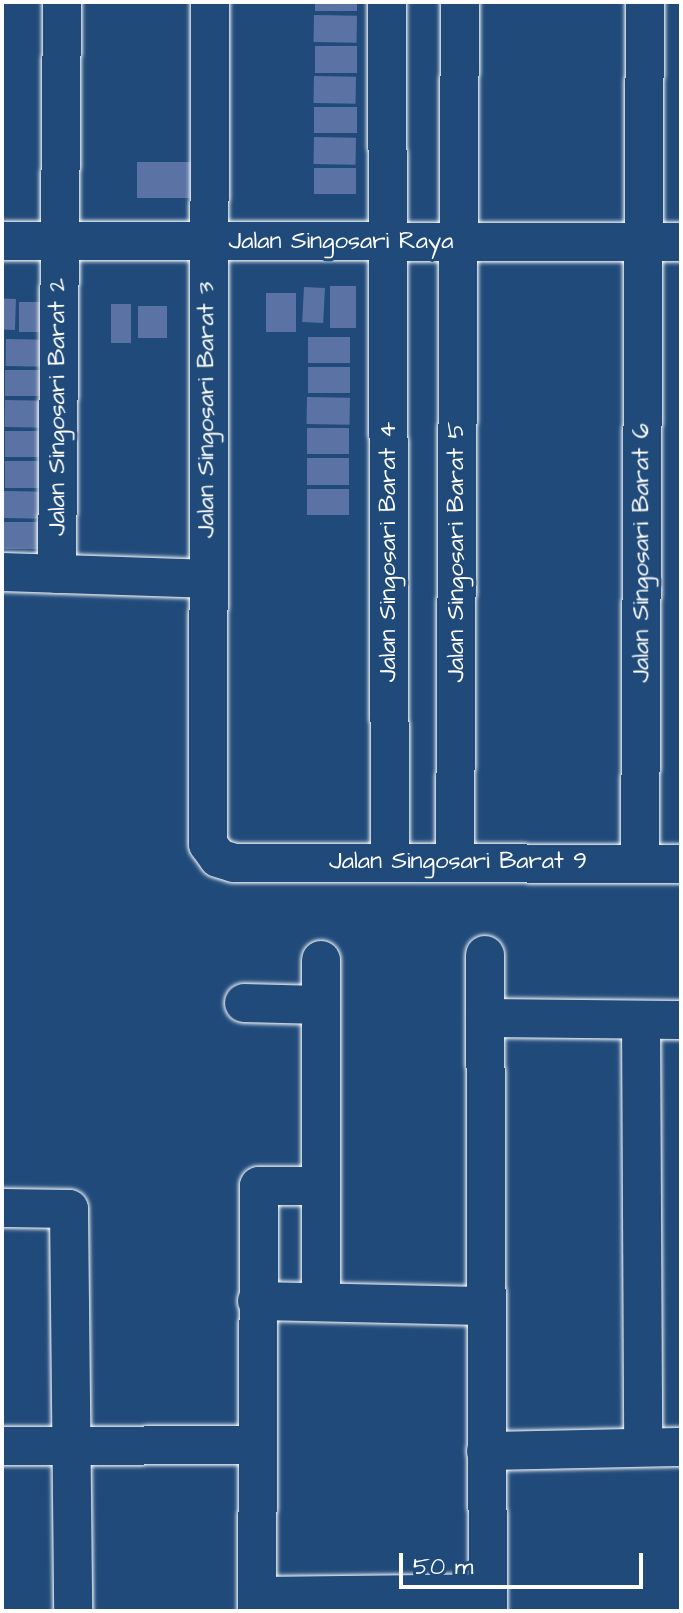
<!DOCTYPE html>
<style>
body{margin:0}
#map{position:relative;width:683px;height:1613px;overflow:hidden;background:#1f4a7a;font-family:"Architects Daughter",sans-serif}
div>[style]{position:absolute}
.building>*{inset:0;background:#5a73a4;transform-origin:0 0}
.roads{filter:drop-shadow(0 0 2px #fff) drop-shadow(0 0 2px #fff)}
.minor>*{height:38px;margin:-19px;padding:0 19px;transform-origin:19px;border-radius:19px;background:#1f4a7a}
span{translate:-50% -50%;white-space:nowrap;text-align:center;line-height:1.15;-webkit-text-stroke:6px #1f4a7a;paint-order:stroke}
.street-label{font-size:24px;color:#fff}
.frame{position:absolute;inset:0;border:4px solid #fff;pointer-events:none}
.scale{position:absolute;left:399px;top:1553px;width:244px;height:36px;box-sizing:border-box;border:4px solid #fff;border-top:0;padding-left:10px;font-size:24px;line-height:28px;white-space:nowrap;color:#fff;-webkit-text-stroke:6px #1f4a7a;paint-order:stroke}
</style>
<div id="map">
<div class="building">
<i style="left:315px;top:2px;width:42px;height:9px"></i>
<i style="left:314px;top:15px;width:43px;height:27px;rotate:1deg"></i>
<i style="left:315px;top:46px;width:42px;height:27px"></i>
<i style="left:314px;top:76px;width:42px;height:27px;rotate:1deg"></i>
<i style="left:314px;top:107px;width:43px;height:26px"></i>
<i style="left:314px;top:137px;width:42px;height:27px;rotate:1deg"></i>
<i style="left:137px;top:162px;width:56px;height:36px"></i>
<i style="left:314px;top:168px;width:42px;height:26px"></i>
<i style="left:330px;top:286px;width:26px;height:42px"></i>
<i style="left:304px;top:287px;width:21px;height:35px;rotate:3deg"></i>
<i style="left:266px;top:293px;width:30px;height:39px"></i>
<i style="left:16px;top:299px;width:31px;height:14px;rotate:92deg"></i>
<i style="left:45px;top:302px;width:30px;height:26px;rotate:90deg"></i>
<i style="left:111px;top:304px;width:20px;height:39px"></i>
<i style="left:138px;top:306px;width:29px;height:32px"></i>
<i style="left:308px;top:337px;width:42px;height:26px"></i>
<i style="left:6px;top:339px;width:42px;height:27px;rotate:1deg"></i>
<i style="left:308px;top:367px;width:42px;height:26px"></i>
<i style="left:5px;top:370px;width:42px;height:26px"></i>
<i style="left:307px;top:397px;width:43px;height:27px;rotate:1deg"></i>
<i style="left:5px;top:400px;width:42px;height:27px;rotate:1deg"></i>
<i style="left:307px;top:428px;width:42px;height:26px"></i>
<i style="left:5px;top:431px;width:42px;height:26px"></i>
<i style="left:307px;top:458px;width:42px;height:27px"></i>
<i style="left:5px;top:461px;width:42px;height:27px"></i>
<i style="left:307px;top:489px;width:42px;height:26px"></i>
<i style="left:4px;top:491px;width:43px;height:27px;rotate:1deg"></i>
<i style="left:4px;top:522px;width:43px;height:27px"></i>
</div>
<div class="roads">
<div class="minor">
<i style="left:210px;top:2px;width:842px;rotate:90.14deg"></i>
<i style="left:208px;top:844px;width:17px;rotate:54deg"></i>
<i style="left:218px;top:858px;width:17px;rotate:17deg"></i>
<i style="left:234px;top:863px;width:447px;rotate:0.1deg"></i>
<i style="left:387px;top:2px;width:859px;rotate:89.8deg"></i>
<i style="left:2px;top:241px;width:679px;rotate:0.08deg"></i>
<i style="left:2px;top:572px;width:206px;rotate:1.9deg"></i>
<i style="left:57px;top:574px;width:572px;rotate:-89.5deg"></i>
<i style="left:455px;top:861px;width:859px;rotate:-89.67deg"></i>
<i style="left:640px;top:863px;width:861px;rotate:-89.67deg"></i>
<i style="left:485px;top:955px;width:656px;rotate:89.74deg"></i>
<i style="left:321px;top:960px;width:342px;rotate:90deg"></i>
<i style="left:244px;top:1003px;width:77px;rotate:1.5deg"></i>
<i style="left:485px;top:1018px;width:196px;rotate:0.6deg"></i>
<i style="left:641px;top:1020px;width:427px;rotate:89.7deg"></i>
<i style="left:2px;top:1208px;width:67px;rotate:0.9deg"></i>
<i style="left:69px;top:1209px;width:402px;rotate:89.4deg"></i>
<i style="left:257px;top:1301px;width:227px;rotate:1.3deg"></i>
<i style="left:2px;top:1446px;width:256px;rotate:-0.2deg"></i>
<i style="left:486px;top:1451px;width:195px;rotate:-1.2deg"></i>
<i style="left:257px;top:1596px;width:231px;rotate:-0.7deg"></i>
<i style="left:257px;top:1611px;width:425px;rotate:-89.7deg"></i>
<i style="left:259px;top:1186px;width:62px"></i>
</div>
</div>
<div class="street-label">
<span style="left:341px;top:242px">Jalan Singosari Raya</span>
<span style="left:58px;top:407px;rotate:-90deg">Jalan Singosari Barat 2</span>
<span style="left:207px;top:410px;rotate:-90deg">Jalan Singosari Barat 3</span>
<span style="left:389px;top:552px;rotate:-90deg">Jalan Singosari Barat 4</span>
<span style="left:457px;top:552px;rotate:-90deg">Jalan Singosari Barat 5</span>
<span style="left:642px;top:553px;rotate:-90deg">Jalan Singosari Barat 6</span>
<span style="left:458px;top:862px">Jalan Singosari Barat 9</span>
</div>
<div class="frame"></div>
<div class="scale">50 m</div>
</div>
